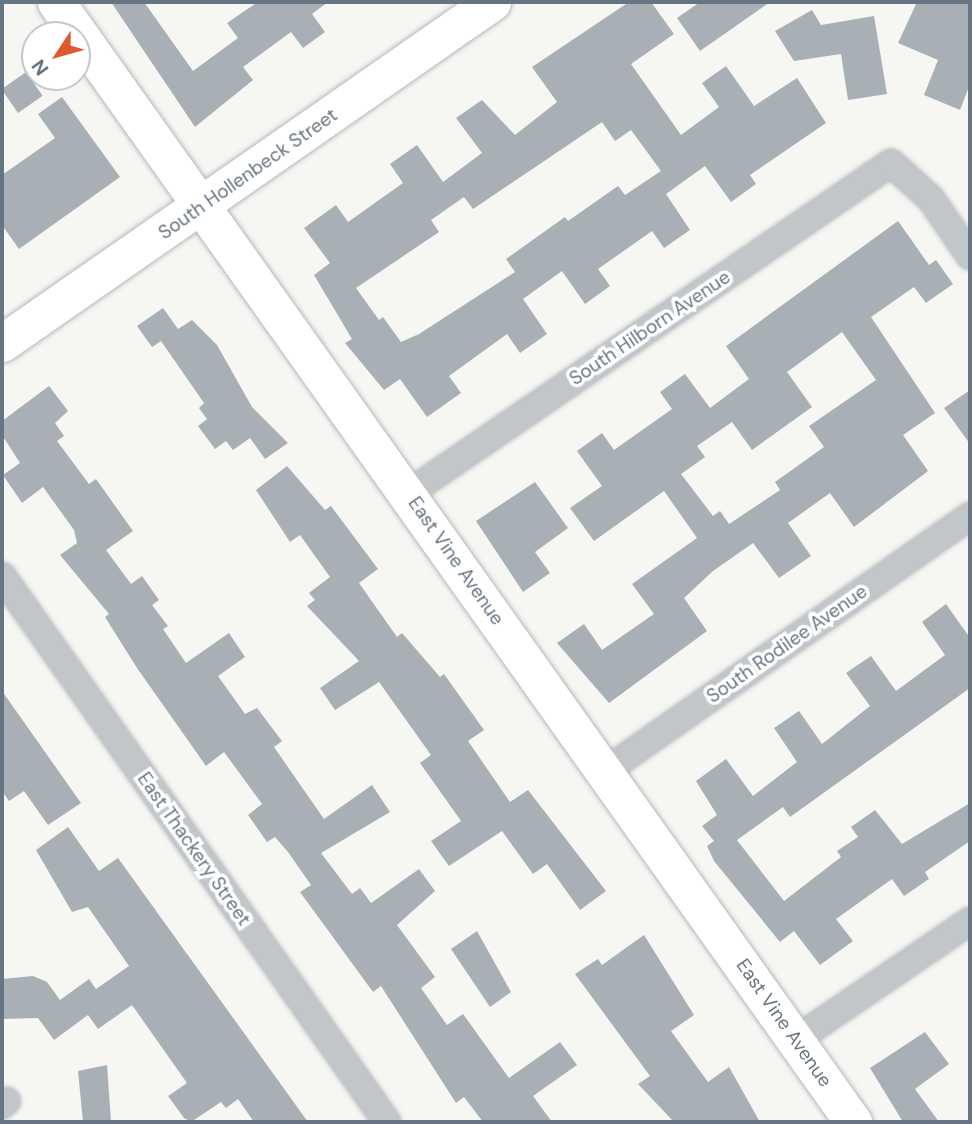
<!DOCTYPE html>
<style>
body{margin:0}
#map{position:relative;width:972px;height:1124px;overflow:hidden;background:#f6f6f3;font-family:"DM Sans",sans-serif}
div>[style]{position:absolute}
.building>*{inset:0;background:#a9b0b5;transform-origin:0 0}
.roads{filter:drop-shadow(0 0 2px #b4b9bd) drop-shadow(0 0 2px #b4b9bd)}
.street>*{height:26px;margin:-13px;padding:0 13px;transform-origin:13px;border-radius:13px;background:#c2c6c9}
.secondary>*{height:37px;margin:-18.5px;padding:0 18.5px;transform-origin:18.5px;border-radius:18.5px;background:#fff}
span{translate:-50% -50%;white-space:nowrap;text-align:center;line-height:1.15;-webkit-text-stroke:7px #fff;paint-order:stroke}
.street-label{font-size:19px;color:#667583}
.frame{position:absolute;inset:0;border:4px solid #667583;pointer-events:none}
.north{position:absolute;left:21px;top:21px;width:70px;height:70px;box-sizing:border-box;background:#fff;border:2px solid #c2c8cd;border-radius:50%;rotate:234deg;font-size:19px;font-weight:700;line-height:28px;text-align:center;color:#667583}
.north::after{content:'';display:block;margin:auto;width:24px;height:32px;background:#dc5a2d;clip-path:polygon(50% 0,100% 100%,50% 72%,0 100%)}
</style>
<div id="map">
<div class="building">
<i style="clip-path:polygon(111px 2px,144px 2px,193px 71px,238px 38px,227px 23px,258px 2px,328px 2px,312px 14px,325px 32px,303px 48px,291px 32px,243px 67px,253px 80px,195px 127px)"></i>
<i style="clip-path:polygon(evenodd,629px 2px,651px 2px,674px 34px,631px 64px,681px 135px,719px 107px,702px 83px,726px 66px,754px 106px,797px 78px,826px 123px,750px 175px,756px 184px,731px 202px,705px 166px,666px 194px,690px 230px,664px 248px,652px 231px,598px 269px,610px 286px,585px 304px,562px 271px,523px 299px,547px 334px,520px 353px,507px 334px,449px 376px,461px 393px,427px 417px,400px 379px,384px 390px,345px 343px,352px 339px,314px 275px,330px 263px,304px 228px,336px 205px,348px 222px,403px 183px,390px 164px,417px 145px,443px 182px,482px 153px,456px 118px,482px 100px,515px 135px,557px 102px,532px 67px,629px 2px,602px 122px,615px 141px,631px 130px,661px 171px,625px 195px,618px 186px,568px 221px,565px 217px,506px 259px,515px 272px,419px 334px,401px 342px,383px 317px,379px 320px,356px 288px,439px 232px,431px 220px,464px 197px,473px 209px,602px 122px)"></i>
<i style="clip-path:polygon(700px 2px,770px 2px,700px 51px,677px 18px)"></i>
<i style="clip-path:polygon(917px 2px,970px 2px,970px 84px,960px 110px,924px 95px,938px 60px,898px 43px)"></i>
<i style="clip-path:polygon(812px 10px,821px 25px,874px 16px,887px 94px,848px 100px,841px 54px,794px 61px,775px 31px)"></i>
<i style="left:26px;top:72px;width:29px;height:30px;rotate:55deg"></i>
<i style="clip-path:polygon(62px 97px,120px 177px,19px 249px,2px 225px,2px 175px,55px 138px,38px 114px)"></i>
<i style="clip-path:polygon(evenodd,898px 221px,929px 265px,936px 260px,953px 284px,926px 303px,914px 287px,871px 317px,935px 413px,903px 435px,928px 471px,854px 527px,830px 493px,788px 523px,811px 556px,779px 578px,753px 543px,713px 571px,684px 598px,707px 631px,609px 703px,557px 643px,584px 624px,602px 650px,654px 614px,632px 584px,697px 538px,664px 491px,594px 541px,570px 508px,602px 486px,577px 451px,602px 433px,614px 450px,672px 409px,660px 392px,685px 374px,710px 408px,749px 379px,726px 346px,898px 221px,842px 332px,876px 380px,809px 426px,824px 447px,775px 482px,780px 490px,729px 524px,720px 511px,713px 516px,681px 474px,705px 457px,697px 446px,732px 422px,752px 450px,812px 407px,787px 372px,842px 332px)"></i>
<i style="clip-path:polygon(163px 308px,178px 329px,192px 320px,217px 345px,252px 407px,288px 443px,265px 459px,250px 438px,233px 450px,226px 441px,215px 449px,198px 426px,207px 419px,199px 408px,204px 403px,161px 341px,152px 347px,137px 326px)"></i>
<i style="clip-path:polygon(49px 386px,68px 411px,55px 423px,64px 436px,57px 441px,89px 484px,96px 479px,133px 531px,106px 550px,131px 584px,142px 576px,159px 600px,152px 605px,168px 626px,163px 629px,186px 663px,229px 633px,245px 657px,218px 676px,245px 714px,257px 708px,282px 741px,274px 747px,324px 819px,372px 785px,390px 812px,321px 853px,352px 894px,360px 888px,371px 903px,419px 869px,435px 891px,397px 925px,435px 977px,421px 988px,447px 1025px,463px 1014px,509px 1078px,560px 1042px,577px 1065px,533px 1096px,552px 1122px,483px 1122px,464px 1097px,456px 1103px,381px 986px,373px 992px,300px 892px,311px 885px,288px 852px,275px 837px,267px 842px,248px 815px,262px 804px,224px 752px,206px 766px,137px 668px,105px 617px,109px 614px,60px 555px,77px 543px,74px 530px,43px 487px,22px 503px,3px 475px,20px 463px,2px 435px,2px 421px)"></i>
<i style="clip-path:polygon(970px 390px,970px 444px,944px 408px)"></i>
<i style="clip-path:polygon(287px 466px,325px 510px,331px 506px,378px 569px,359px 583px,397px 637px,402px 633px,440px 677px,444px 674px,484px 730px,468px 741px,510px 802px,528px 790px,606px 891px,580px 910px,547px 864px,533px 874px,502px 831px,449px 866px,431px 841px,461px 821px,420px 763px,431px 755px,379px 682px,335px 710px,320px 688px,359px 661px,307px 606px,315px 600px,309px 593px,330px 577px,300px 535px,290px 542px,256px 490px)"></i>
<i style="clip-path:polygon(535px 482px,568px 528px,535px 552px,550px 573px,523px 592px,476px 521px)"></i>
<i style="clip-path:polygon(946px 604px,970px 638px,970px 688px,790px 817px,783px 807px,737px 840px,784px 901px,841px 857px,837px 851px,858px 837px,851px 827px,875px 810px,902px 844px,970px 803px,970px 841px,925px 872px,929px 879px,904px 896px,892px 879px,836px 919px,853px 941px,820px 965px,794px 931px,780px 942px,714px 861px,707px 846px,714px 841px,702px 826px,717px 815px,696px 781px,726px 759px,753px 796px,797px 762px,774px 728px,799px 711px,822px 744px,870px 706px,846px 673px,871px 656px,896px 691px,945px 655px,922px 622px)"></i>
<i style="clip-path:polygon(2px 691px,81px 803px,48px 825px,24px 791px,9px 801px,2px 791px)"></i>
<i style="clip-path:polygon(68px 827px,99px 871px,118px 858px,308px 1122px,254px 1122px,238px 1099px,226px 1108px,221px 1102px,191px 1122px,184px 1118px,168px 1096px,187px 1083px,132px 1005px,98px 1029px,88px 1015px,54px 1040px,38px 1018px,2px 1019px,2px 979px,33px 976px,47px 982px,60px 1000px,89px 979px,96px 989px,129px 966px,88px 907px,72px 912px,36px 850px)"></i>
<i style="clip-path:polygon(477px 931px,511px 992px,490px 1007px,451px 949px)"></i>
<i style="clip-path:polygon(644px 935px,694px 1015px,671px 1031px,708px 1082px,729px 1067px,760px 1122px,674px 1122px,638px 1084px,650px 1076px,575px 974px,598px 959px,602px 965px)"></i>
<i style="clip-path:polygon(925px 1032px,949px 1064px,915px 1089px,939px 1122px,903px 1122px,870px 1068px)"></i>
<i style="clip-path:polygon(107px 1065px,111px 1122px,83px 1122px,78px 1071px)"></i>
</div>
<div class="roads">
<div class="street">
<i style="left:409px;top:493px;width:584px;rotate:-34.4deg"></i>
<i style="left:891px;top:163px;width:54px;rotate:42deg"></i>
<i style="left:931px;top:199px;width:69px;rotate:55.6deg"></i>
<i style="left:2px;top:576px;width:668px;rotate:54.81deg"></i>
<i style="left:603px;top:773px;width:448px;rotate:-35deg"></i>
<i style="left:797px;top:1039px;width:209px;rotate:-34.3deg"></i>
<i style="left:2px;top:1105px;width:6px;rotate:-39deg"></i>
</div>
<div class="secondary">
<i style="left:56px;top:2px;width:1375px;rotate:54.56deg"></i>
<i style="left:2px;top:343px;width:597px;rotate:-34.83deg"></i>
</div>
</div>
<div class="street-label">
<span style="left:248px;top:174px;rotate:-35deg">South Hollenbeck Street</span>
<span style="left:650px;top:328px;rotate:-34deg">South Hilborn Avenue</span>
<span style="left:456px;top:561px;rotate:55deg">East Vine Avenue</span>
<span style="left:787px;top:644px;rotate:-35deg">South Rodilee Avenue</span>
<span style="left:194px;top:849px;rotate:55deg">East Thackery Street</span>
<span style="left:784px;top:1023px;rotate:55deg">East Vine Avenue</span>
</div>
<div class="frame"></div>
<div class="north">N</div>
</div>
